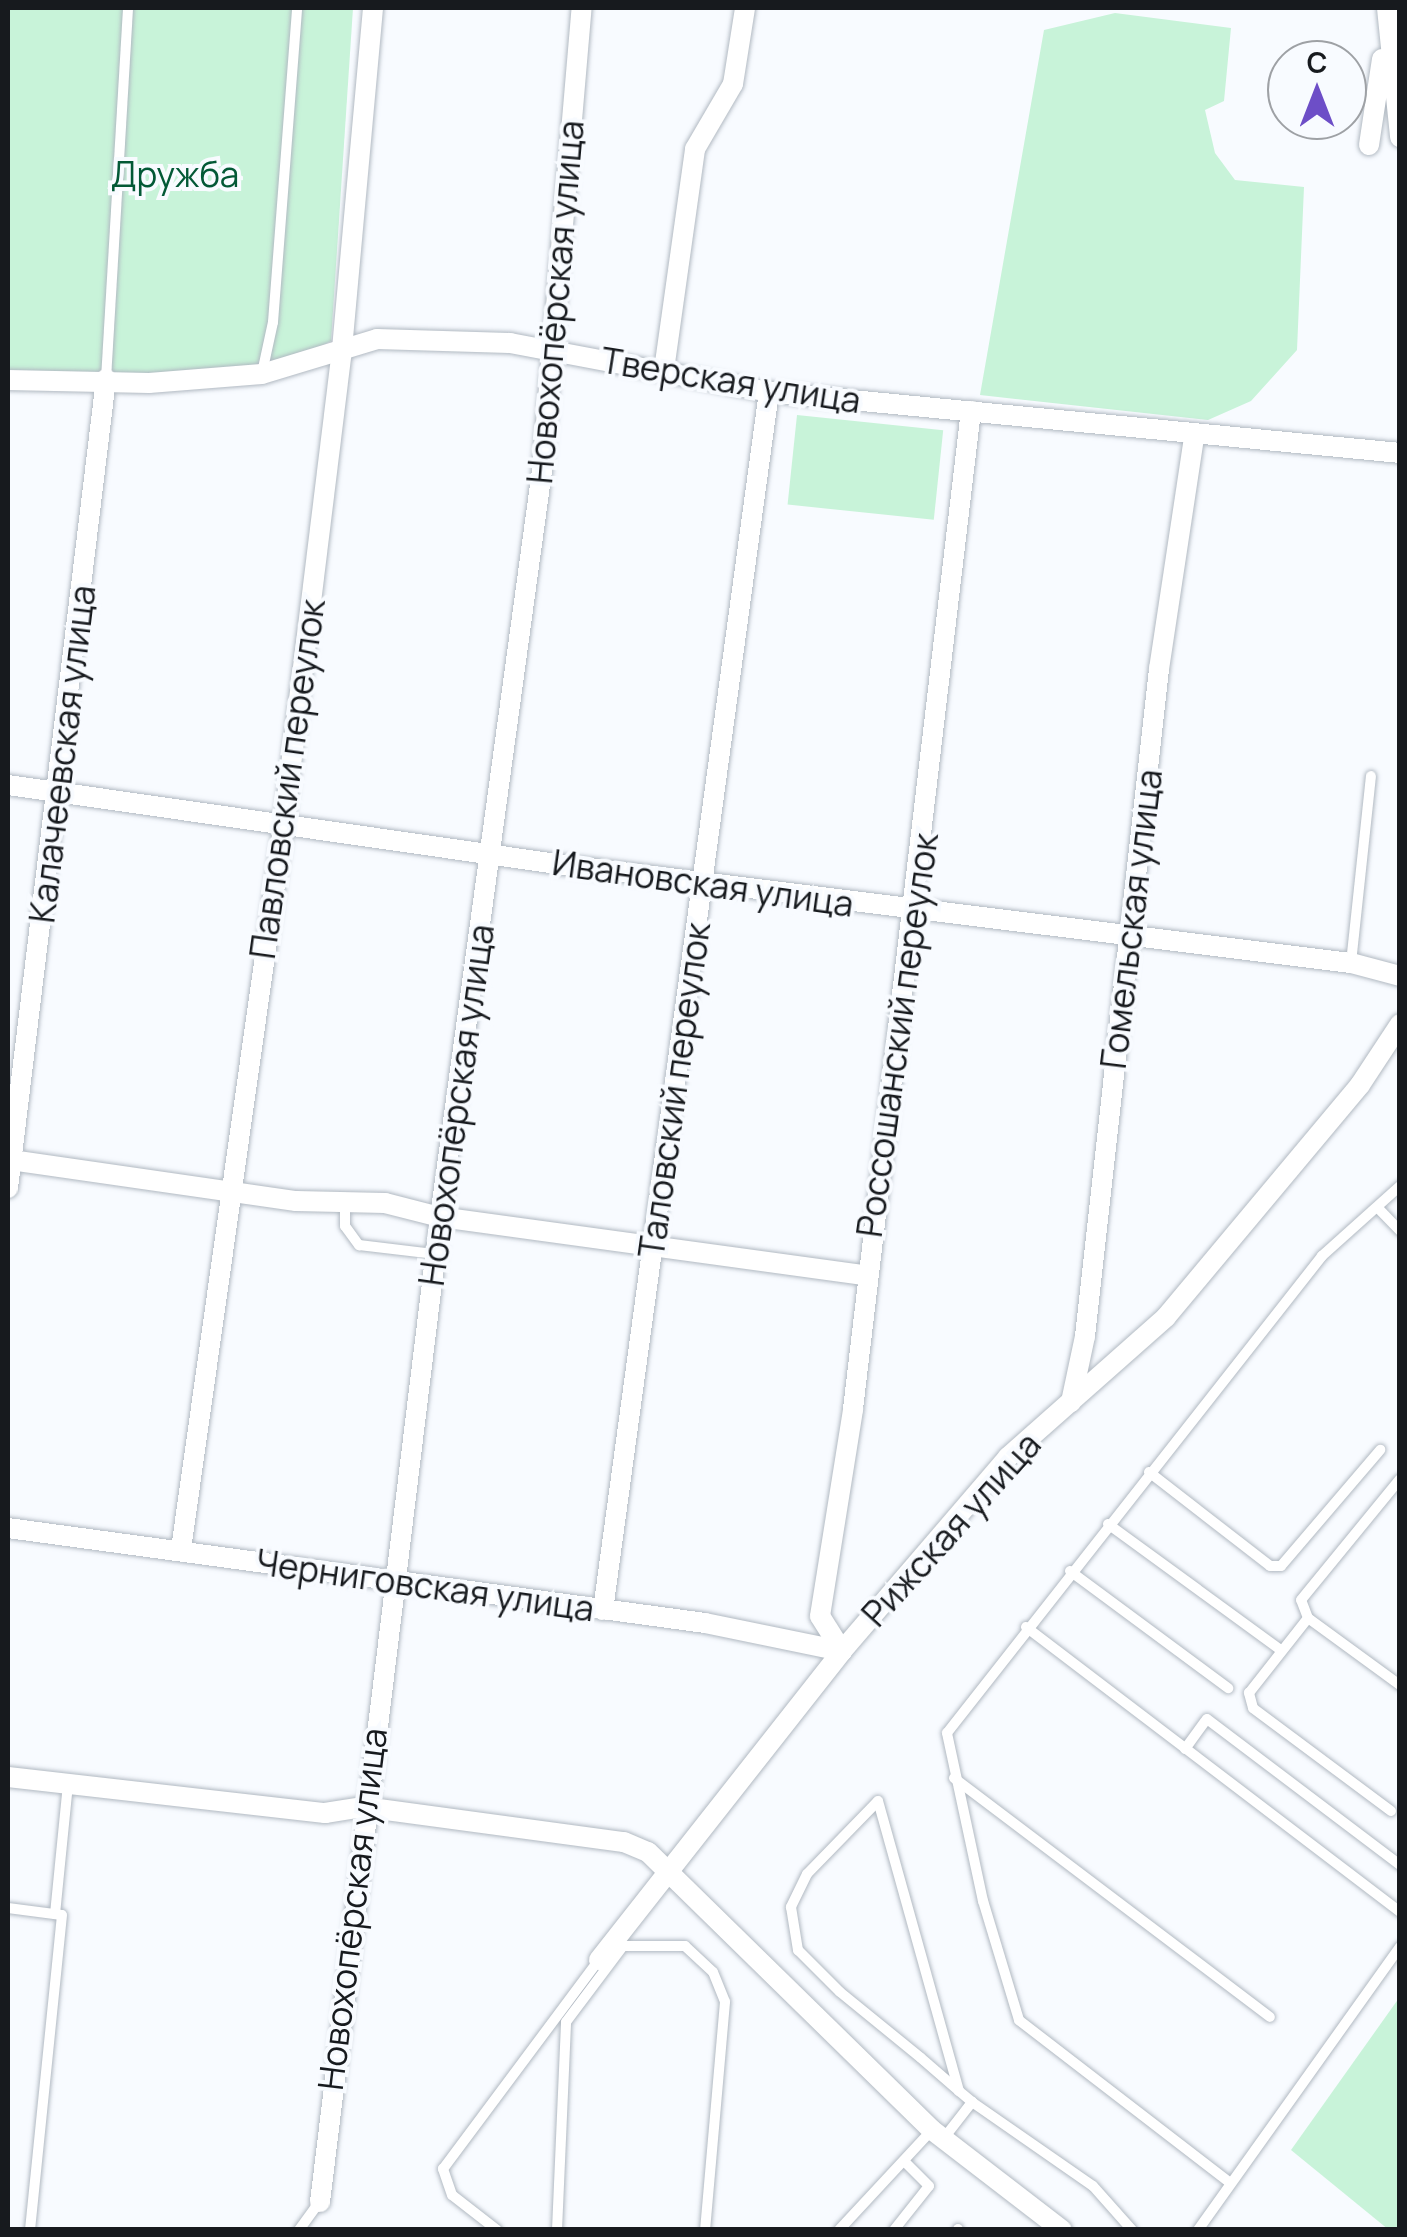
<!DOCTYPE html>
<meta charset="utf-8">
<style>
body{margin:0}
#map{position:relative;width:1407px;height:2237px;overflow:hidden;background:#f8fbff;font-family:Manrope,sans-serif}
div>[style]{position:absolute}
.green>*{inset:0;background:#c8f3d9;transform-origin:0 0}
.roads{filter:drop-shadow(0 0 2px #b1b9c2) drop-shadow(0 0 2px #b1b9c2)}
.service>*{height:10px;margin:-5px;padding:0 5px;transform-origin:5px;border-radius:5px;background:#fff}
.minor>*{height:20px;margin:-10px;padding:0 10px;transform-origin:10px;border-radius:10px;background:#fff}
span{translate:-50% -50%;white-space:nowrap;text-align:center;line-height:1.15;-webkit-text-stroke:8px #f8fbff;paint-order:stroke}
.park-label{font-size:35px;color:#035936}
.street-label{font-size:35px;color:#171a1e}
.frame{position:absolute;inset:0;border:10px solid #171a1e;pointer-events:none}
.north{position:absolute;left:1267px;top:40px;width:100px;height:100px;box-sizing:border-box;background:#f8fbff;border:2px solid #9ea1a5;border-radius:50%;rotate:0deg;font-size:28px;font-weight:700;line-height:40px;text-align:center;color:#171a1e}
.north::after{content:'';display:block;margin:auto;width:35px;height:45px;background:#6d4ec7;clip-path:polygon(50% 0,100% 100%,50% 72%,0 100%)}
</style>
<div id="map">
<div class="green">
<i style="clip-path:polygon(8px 8px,353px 8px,331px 341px,269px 374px,8px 373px)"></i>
<i style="clip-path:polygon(1115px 13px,1231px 28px,1224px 101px,1205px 110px,1215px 153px,1235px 180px,1304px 187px,1297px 350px,1251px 401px,1208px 420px,980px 395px,1044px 30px)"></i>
<i style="left:797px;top:415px;width:147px;height:90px;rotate:6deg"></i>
<i style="clip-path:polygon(1399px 1998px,1400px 2229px,1389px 2230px,1291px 2150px)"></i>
</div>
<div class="roads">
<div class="service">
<i style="left:262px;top:373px;width:52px;rotate:-77.8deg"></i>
<i style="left:273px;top:322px;width:315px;rotate:-85.6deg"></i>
<i style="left:106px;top:379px;width:372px;rotate:-86.6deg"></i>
<i style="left:1351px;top:963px;width:188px;rotate:-83.9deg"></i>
<i style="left:345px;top:1202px;width:24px;rotate:90deg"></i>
<i style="left:345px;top:1226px;width:24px;rotate:54deg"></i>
<i style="left:359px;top:1245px;width:77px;rotate:6.8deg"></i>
<i style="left:1378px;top:1208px;width:32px;rotate:46deg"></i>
<i style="left:1149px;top:1472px;width:153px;rotate:37.8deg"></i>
<i style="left:1270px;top:1566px;width:11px"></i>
<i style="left:1281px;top:1566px;width:153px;rotate:-49.5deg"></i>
<i style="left:1108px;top:1524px;width:215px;rotate:36.1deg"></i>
<i style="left:1070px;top:1571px;width:197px;rotate:36.5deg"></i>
<i style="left:1308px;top:1618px;width:19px;rotate:-111deg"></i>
<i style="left:1301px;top:1600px;width:156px;rotate:-50.7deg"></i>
<i style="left:1026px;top:1627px;width:470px;rotate:37.3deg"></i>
<i style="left:1185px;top:1749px;width:37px;rotate:-54deg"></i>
<i style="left:1207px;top:1719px;width:242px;rotate:37.1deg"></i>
<i style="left:954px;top:1778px;width:396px;rotate:37.1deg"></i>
<i style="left:1391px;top:1811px;width:172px;rotate:-143.3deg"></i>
<i style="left:1253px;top:1708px;width:16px;rotate:-105deg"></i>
<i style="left:1249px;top:1693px;width:95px;rotate:-51.8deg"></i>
<i style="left:1308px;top:1618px;width:114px;rotate:36.1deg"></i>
<i style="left:8px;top:1908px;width:54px;rotate:7.4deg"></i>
<i style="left:62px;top:1915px;width:317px;rotate:95.8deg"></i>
<i style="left:55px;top:1914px;width:132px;rotate:-84.3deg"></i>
<i style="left:959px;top:2091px;width:301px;rotate:-105.6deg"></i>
<i style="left:878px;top:1801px;width:102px;rotate:134.2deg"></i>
<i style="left:807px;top:1874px;width:37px;rotate:116deg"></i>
<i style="left:791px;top:1907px;width:44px;rotate:80.8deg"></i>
<i style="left:798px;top:1950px;width:59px;rotate:45deg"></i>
<i style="left:840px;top:1992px;width:104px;rotate:39.2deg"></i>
<i style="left:921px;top:2058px;width:50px;rotate:41deg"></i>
<i style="left:959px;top:2091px;width:17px;rotate:40deg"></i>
<i style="left:972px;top:2102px;width:147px;rotate:34.8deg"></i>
<i style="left:1093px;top:2186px;width:59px;rotate:48.4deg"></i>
<i style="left:944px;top:2138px;width:46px;rotate:-52.1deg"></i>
<i style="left:1229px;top:2182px;width:265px;rotate:-142.4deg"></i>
<i style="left:1019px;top:2020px;width:124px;rotate:-106.8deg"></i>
<i style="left:983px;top:1901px;width:172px;rotate:-102.1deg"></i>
<i style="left:947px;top:1733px;width:607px;rotate:-51.83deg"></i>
<i style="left:1322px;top:1256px;width:105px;rotate:-41.9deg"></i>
<i style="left:958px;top:2229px;width:1px;rotate:90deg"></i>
<i style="left:299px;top:2230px;width:34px;rotate:-54deg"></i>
<i style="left:497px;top:2230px;width:57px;rotate:-142.1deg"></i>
<i style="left:452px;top:2195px;width:28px;rotate:-109deg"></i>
<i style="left:443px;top:2169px;width:261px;rotate:-53.3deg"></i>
<i style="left:557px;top:2230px;width:208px;rotate:-87.5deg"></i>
<i style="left:566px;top:2022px;width:95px;rotate:-53.1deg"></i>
<i style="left:623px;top:1946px;width:62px"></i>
<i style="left:685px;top:1946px;width:38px;rotate:43deg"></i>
<i style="left:713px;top:1972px;width:32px;rotate:68deg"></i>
<i style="left:725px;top:2002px;width:229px;rotate:95deg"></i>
<i style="left:839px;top:2230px;width:137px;rotate:-47.1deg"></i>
<i style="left:894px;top:2230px;width:56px;rotate:-51.5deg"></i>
<i style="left:929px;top:2186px;width:35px;rotate:-135deg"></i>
<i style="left:1198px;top:2230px;width:348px;rotate:-54.5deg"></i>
</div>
<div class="minor">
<i style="left:1387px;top:8px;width:130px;rotate:84.2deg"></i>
<i style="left:1369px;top:145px;width:87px;rotate:-81.4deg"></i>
<i style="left:664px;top:370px;width:223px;rotate:-82deg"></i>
<i style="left:695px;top:149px;width:75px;rotate:-59.7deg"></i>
<i style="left:733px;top:84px;width:77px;rotate:-81deg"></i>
<i style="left:8px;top:380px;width:141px;rotate:1.2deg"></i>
<i style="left:149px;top:383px;width:113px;rotate:-4.6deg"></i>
<i style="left:262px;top:374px;width:120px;rotate:-16.9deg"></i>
<i style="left:377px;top:339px;width:133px;rotate:1.7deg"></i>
<i style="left:510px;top:343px;width:264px;rotate:10.7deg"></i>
<i style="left:769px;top:392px;width:634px;rotate:5.52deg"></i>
<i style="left:8px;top:785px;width:555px;rotate:8.19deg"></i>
<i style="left:557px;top:864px;width:800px;rotate:7.11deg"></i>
<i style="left:1351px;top:963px;width:51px;rotate:14.9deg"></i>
<i style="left:11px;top:1160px;width:288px;rotate:8.2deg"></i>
<i style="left:296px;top:1201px;width:89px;rotate:1.3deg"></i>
<i style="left:385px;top:1203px;width:57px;rotate:14.3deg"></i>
<i style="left:440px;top:1217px;width:429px;rotate:7.8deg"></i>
<i style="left:8px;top:1188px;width:815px;rotate:-83.09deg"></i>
<i style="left:1071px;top:1402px;width:67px;rotate:-78deg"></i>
<i style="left:1085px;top:1336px;width:671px;rotate:-83.67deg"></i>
<i style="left:1159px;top:669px;width:235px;rotate:-81.4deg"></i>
<i style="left:8px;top:1528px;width:703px;rotate:7.76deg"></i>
<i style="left:705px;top:1623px;width:140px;rotate:11.6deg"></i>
<i style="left:181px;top:1549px;width:734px;rotate:-81.94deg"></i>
<i style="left:284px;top:822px;width:477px;rotate:-83deg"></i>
<i style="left:342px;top:349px;width:342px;rotate:-84.8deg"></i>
<i style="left:603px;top:1610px;width:1229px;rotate:-82.24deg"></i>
<i style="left:842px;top:1651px;width:41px;rotate:-122.2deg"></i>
<i style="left:820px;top:1616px;width:210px;rotate:-80.9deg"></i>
<i style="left:853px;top:1409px;width:1005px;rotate:-83.26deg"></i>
<i style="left:8px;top:1777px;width:319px;rotate:6.5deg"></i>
<i style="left:325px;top:1813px;width:39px;rotate:-9deg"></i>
<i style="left:364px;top:1807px;width:262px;rotate:7.7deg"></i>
<i style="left:624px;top:1842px;width:26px;rotate:23deg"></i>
<i style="left:648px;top:1852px;width:397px;rotate:44.4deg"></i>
<i style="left:932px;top:2130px;width:164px;rotate:37.6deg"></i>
<i style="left:599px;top:1960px;width:393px;rotate:-51.8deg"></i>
<i style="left:842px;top:1651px;width:255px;rotate:-49.4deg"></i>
<i style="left:1008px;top:1457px;width:211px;rotate:-41.5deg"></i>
<i style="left:1166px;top:1317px;width:302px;rotate:-50.1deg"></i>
<i style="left:1360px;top:1085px;width:73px;rotate:-56.7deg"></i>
<i style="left:320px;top:2202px;width:992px;rotate:-83.05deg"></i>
<i style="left:440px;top:1217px;width:754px;rotate:-82.22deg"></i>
<i style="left:542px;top:470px;width:464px;rotate:-85.1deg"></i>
</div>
</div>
<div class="park-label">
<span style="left:175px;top:174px">Дружба</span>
</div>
<div class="street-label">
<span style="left:555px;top:302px;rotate:-85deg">Новохопёрская улица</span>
<span style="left:731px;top:380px;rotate:9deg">Тверская улица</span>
<span style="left:62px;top:754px;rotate:-83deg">Калачеевская улица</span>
<span style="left:287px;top:779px;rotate:-82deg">Павловский переулок</span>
<span style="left:703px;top:883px;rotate:8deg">Ивановская улица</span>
<span style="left:1131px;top:919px;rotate:-83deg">Гомельская улица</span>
<span style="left:897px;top:1035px;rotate:-82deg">Россошанский переулок</span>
<span style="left:674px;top:1090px;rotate:-82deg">Таловский переулок</span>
<span style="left:456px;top:1105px;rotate:-82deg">Новохопёрская улица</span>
<span style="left:951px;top:1529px;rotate:-48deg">Рижская улица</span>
<span style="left:425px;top:1585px;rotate:8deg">Черниговская улица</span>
<span style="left:352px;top:1909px;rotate:-83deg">Новохопёрская улица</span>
</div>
<div class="frame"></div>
<div class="north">С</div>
</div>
